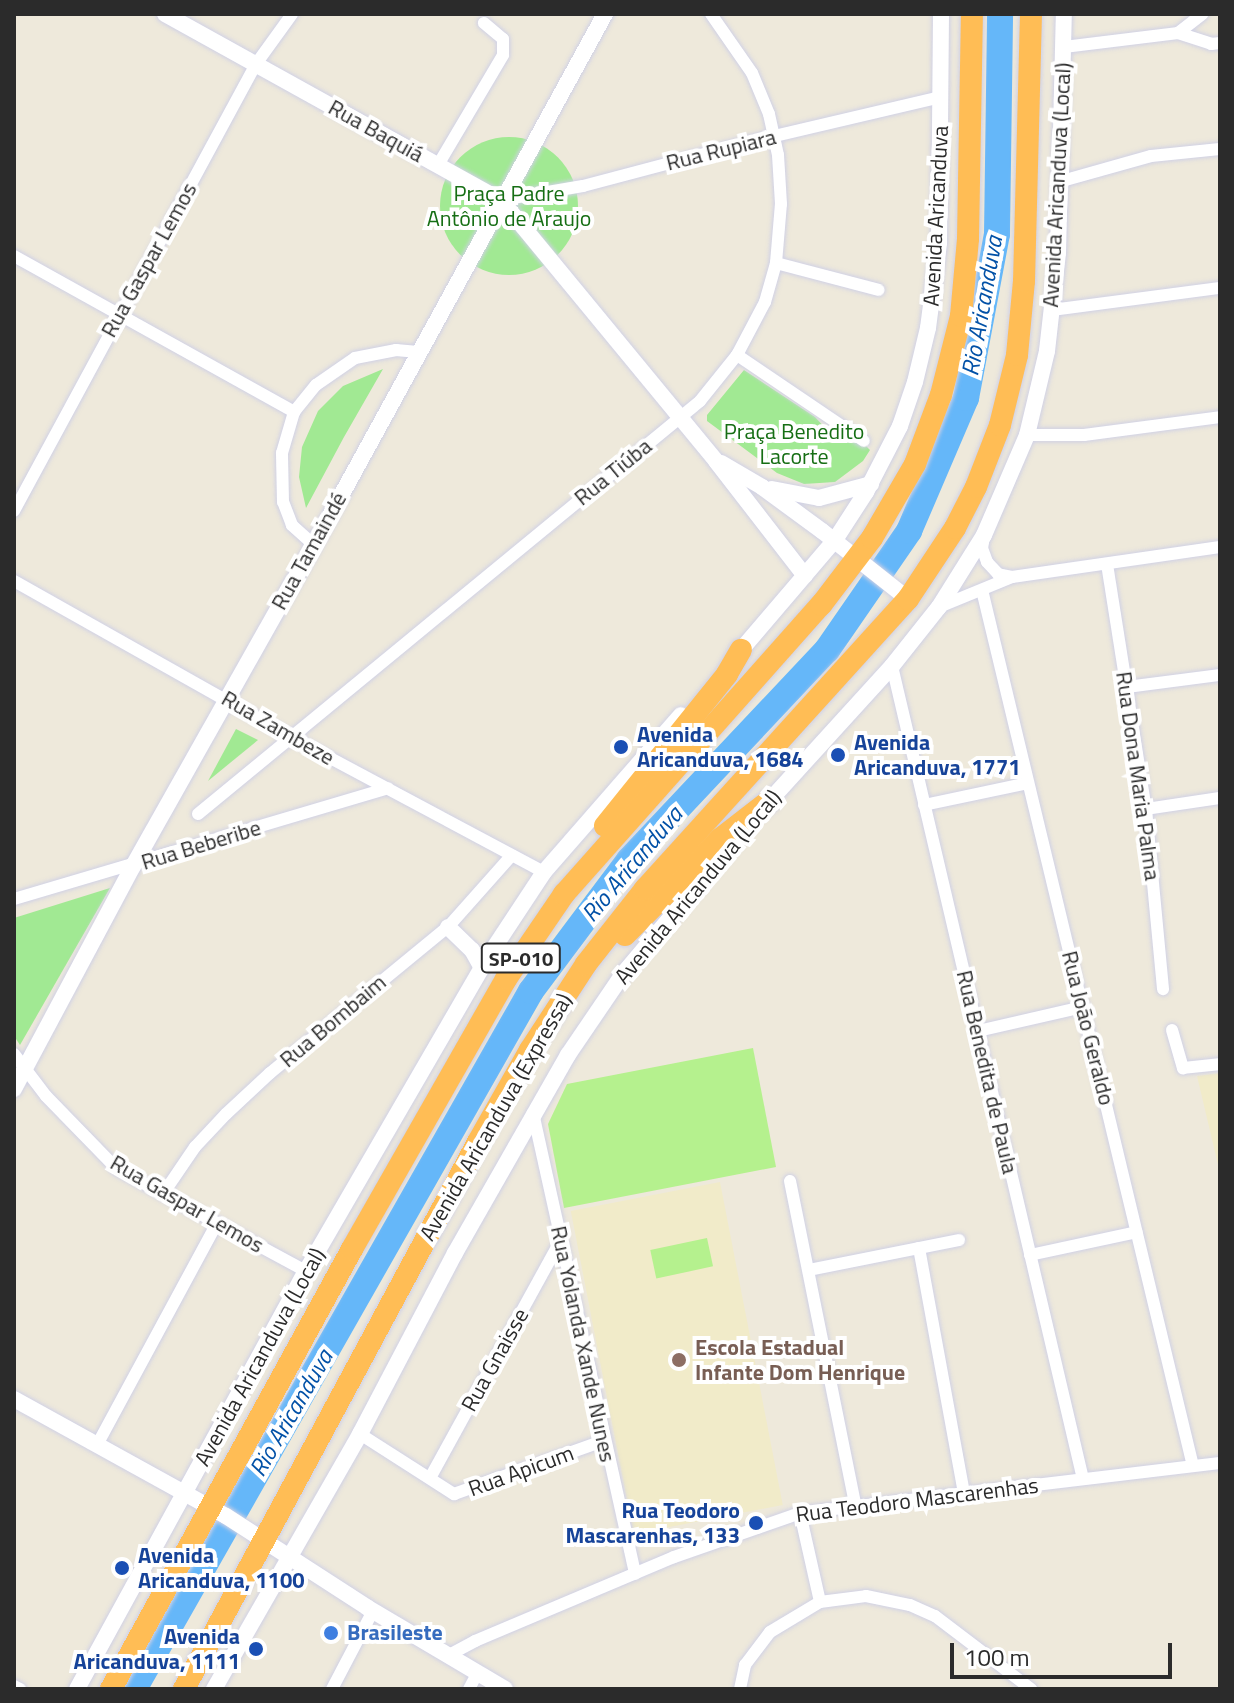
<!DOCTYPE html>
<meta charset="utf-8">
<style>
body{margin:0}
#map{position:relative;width:1234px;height:1703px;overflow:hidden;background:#eee9db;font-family:"Titillium Web",sans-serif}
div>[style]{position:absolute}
.education>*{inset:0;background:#f1ebc9;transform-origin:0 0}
.green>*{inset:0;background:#a1e993}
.round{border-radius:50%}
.pitch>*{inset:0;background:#b5f18e;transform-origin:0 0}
.river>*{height:26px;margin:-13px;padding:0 13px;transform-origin:13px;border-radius:13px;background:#65b7f9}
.roads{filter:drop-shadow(0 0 2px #d0d1e5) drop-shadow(0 0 2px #d0d1e5)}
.street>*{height:12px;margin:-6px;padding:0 6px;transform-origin:6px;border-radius:6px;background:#fff}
.secondary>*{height:16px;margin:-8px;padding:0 8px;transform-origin:8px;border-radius:8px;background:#fff}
.highway>*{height:22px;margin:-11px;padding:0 11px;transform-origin:11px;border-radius:11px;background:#ffbd55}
.dots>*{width:22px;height:22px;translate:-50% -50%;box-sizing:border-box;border:4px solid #fff;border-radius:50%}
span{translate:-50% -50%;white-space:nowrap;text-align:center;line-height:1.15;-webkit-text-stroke:8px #fff;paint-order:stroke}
.shield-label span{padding:2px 6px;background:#fff;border:2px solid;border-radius:6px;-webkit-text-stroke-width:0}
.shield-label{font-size:20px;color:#2b2b2b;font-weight:700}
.street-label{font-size:22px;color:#2b2b2b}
.park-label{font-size:22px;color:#166e14}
.transit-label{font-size:22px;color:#164399;font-weight:700}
.left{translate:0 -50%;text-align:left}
.right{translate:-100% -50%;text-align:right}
.education-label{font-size:22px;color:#785e54;font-weight:700}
.shop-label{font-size:22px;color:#366cbe;font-weight:700}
.water-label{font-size:24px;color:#0251a7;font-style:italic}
.frame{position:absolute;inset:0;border:16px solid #2b2b2b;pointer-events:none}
.scale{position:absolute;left:950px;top:1643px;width:222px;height:36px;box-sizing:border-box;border:4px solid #2b2b2b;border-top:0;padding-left:10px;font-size:24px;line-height:28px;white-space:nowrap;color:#2b2b2b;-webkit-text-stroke:6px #fff;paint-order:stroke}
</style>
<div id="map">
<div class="education">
<i style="clip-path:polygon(1220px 1073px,1220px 1173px,1197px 1076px)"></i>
<i style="left:720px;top:1182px;width:329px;height:152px;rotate:79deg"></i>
</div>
<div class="green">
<i class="round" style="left:440px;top:137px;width:138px;height:138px"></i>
<i style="clip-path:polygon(383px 369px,344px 437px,306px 508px,299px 477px,302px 447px,318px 411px,343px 386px)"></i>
<i style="clip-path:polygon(744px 370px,815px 417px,830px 433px,841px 431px,867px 447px,870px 450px,863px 461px,835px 482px,804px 484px,777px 473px,707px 421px,707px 415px)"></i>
<i style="clip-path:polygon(236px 729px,258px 740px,208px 781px)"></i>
<i style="clip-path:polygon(110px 888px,20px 1045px,14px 1036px,14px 918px)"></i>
</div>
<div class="pitch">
<i style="clip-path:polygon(753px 1048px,776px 1167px,564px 1208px,548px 1124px,567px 1084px)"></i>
<i style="left:707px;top:1238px;width:29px;height:58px;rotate:78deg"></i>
</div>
<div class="river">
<i style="left:134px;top:1689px;width:803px;rotate:-60.37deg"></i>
<i style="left:531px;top:991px;width:164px;rotate:-53.2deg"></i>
<i style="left:629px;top:860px;width:289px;rotate:-46.7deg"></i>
<i style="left:827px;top:650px;width:145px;rotate:-55.4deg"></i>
<i style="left:909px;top:531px;width:145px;rotate:-66.8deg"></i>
<i style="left:966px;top:398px;width:167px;rotate:-79.3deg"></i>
<i style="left:997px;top:234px;width:220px;rotate:-89.2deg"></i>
</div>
<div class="roads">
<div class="street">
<i style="left:1178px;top:33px;width:31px;rotate:-38deg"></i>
<i style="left:1064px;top:47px;width:115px;rotate:-7deg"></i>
<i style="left:1178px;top:33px;width:35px;rotate:18deg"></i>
<i style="left:1211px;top:44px;width:9px;rotate:-6deg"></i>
<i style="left:438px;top:165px;width:128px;rotate:-59.4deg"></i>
<i style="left:503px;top:55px;width:16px;rotate:-90deg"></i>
<i style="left:503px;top:39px;width:25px;rotate:-140deg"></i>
<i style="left:1062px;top:181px;width:92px;rotate:-15.7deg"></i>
<i style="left:1151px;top:156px;width:69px;rotate:-5.8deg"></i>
<i style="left:501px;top:200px;width:83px;rotate:-9.7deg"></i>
<i style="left:583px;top:186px;width:172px;rotate:-14.8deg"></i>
<i style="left:749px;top:142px;width:197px;rotate:-13.2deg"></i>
<i style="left:14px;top:256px;width:321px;rotate:29.1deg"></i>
<i style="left:776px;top:263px;width:106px;rotate:14.7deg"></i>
<i style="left:1052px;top:310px;width:169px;rotate:-7.5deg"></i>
<i style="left:737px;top:355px;width:153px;rotate:34.1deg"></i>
<i style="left:1027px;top:435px;width:57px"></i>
<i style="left:1084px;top:435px;width:137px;rotate:-7.5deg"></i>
<i style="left:14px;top:511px;width:508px;rotate:-61.57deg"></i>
<i style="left:256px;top:64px;width:62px;rotate:-54.2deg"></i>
<i style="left:984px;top:537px;width:11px;rotate:100deg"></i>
<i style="left:982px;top:548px;width:15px;rotate:70deg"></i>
<i style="left:987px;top:562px;width:16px;rotate:47deg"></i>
<i style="left:998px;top:574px;width:14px;rotate:12deg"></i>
<i style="left:314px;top:545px;width:30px;rotate:-138deg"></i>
<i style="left:292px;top:525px;width:25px;rotate:-111deg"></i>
<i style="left:283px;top:502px;width:49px;rotate:-91.2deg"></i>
<i style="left:282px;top:453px;width:43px;rotate:-73.7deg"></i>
<i style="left:294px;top:412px;width:35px;rotate:-51deg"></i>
<i style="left:316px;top:385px;width:47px;rotate:-34.7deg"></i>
<i style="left:355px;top:358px;width:42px;rotate:-11deg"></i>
<i style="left:396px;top:350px;width:22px;rotate:5deg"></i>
<i style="left:1107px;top:564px;width:248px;rotate:81deg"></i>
<i style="left:1146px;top:809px;width:181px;rotate:84.6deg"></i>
<i style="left:14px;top:581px;width:316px;rotate:29.4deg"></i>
<i style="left:289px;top:736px;width:289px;rotate:28.1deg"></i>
<i style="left:982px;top:590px;width:901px;rotate:76.46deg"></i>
<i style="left:939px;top:607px;width:79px;rotate:-22.3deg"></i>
<i style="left:1012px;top:577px;width:210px;rotate:-8.2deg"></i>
<i style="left:892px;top:666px;width:835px;rotate:76.78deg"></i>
<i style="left:1127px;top:687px;width:94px;rotate:-7.4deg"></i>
<i style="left:924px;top:805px;width:106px;rotate:-11.9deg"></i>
<i style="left:1146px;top:809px;width:75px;rotate:-8.5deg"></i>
<i style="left:198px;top:814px;width:650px;rotate:-39.44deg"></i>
<i style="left:700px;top:401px;width:59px;rotate:-51.2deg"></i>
<i style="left:737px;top:355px;width:60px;rotate:-62.2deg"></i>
<i style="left:765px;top:302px;width:41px;rotate:-74.2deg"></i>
<i style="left:776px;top:263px;width:59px;rotate:-85.2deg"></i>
<i style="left:781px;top:204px;width:49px;rotate:-93.5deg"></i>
<i style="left:778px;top:155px;width:42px;rotate:-102.4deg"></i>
<i style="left:769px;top:114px;width:44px;rotate:-112.5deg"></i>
<i style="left:752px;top:73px;width:72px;rotate:-124.8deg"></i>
<i style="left:14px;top:899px;width:390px;rotate:-16.5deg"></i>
<i style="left:1172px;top:1030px;width:40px;rotate:74deg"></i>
<i style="left:1183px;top:1068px;width:37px;rotate:-6deg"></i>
<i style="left:978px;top:1031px;width:108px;rotate:-12.9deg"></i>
<i style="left:14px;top:1054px;width:53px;rotate:52.7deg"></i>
<i style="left:46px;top:1096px;width:102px;rotate:45.8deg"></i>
<i style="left:117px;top:1169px;width:215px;rotate:28.4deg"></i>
<i style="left:533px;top:1113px;width:472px;rotate:77.5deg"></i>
<i style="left:790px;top:1181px;width:329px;rotate:78.6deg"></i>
<i style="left:163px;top:1194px;width:57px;rotate:-55.8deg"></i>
<i style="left:195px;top:1147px;width:45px;rotate:-46.8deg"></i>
<i style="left:226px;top:1114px;width:60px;rotate:-43deg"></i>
<i style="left:270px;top:1073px;width:230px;rotate:-39.4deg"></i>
<i style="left:448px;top:927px;width:96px;rotate:-48.4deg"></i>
<i style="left:919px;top:1248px;width:248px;rotate:79.6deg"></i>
<i style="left:1030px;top:1255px;width:109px;rotate:-12.1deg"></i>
<i style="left:809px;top:1270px;width:153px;rotate:-11.3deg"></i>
<i style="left:360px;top:1434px;width:112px;rotate:32.6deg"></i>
<i style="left:454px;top:1494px;width:158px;rotate:-19.6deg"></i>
<i style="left:97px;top:1445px;width:252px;rotate:-61.6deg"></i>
<i style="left:430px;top:1478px;width:269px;rotate:-61.2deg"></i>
<i style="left:800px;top:1513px;width:91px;rotate:77.3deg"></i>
<i style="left:449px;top:1655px;width:30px;rotate:-28deg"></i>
<i style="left:475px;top:1641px;width:216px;rotate:-22.9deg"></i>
<i style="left:674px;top:1557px;width:133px;rotate:-19.2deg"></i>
<i style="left:800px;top:1513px;width:423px;rotate:-6.8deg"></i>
<i style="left:14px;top:1686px;width:7px;rotate:27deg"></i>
<i style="left:332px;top:1689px;width:88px;rotate:-62.3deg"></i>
<i style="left:469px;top:1689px;width:19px;rotate:-62deg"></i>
<i style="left:740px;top:1689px;width:25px;rotate:-78deg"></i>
<i style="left:745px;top:1665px;width:41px;rotate:-52.9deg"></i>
<i style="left:770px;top:1632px;width:58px;rotate:-31deg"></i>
<i style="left:820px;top:1602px;width:46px;rotate:-7.4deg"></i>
<i style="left:866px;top:1596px;width:45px;rotate:11.6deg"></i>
<i style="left:910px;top:1605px;width:27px;rotate:24deg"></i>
<i style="left:935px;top:1616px;width:121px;rotate:37.2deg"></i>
</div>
<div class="secondary">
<i style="left:165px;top:14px;width:384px;rotate:29deg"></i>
<i style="left:501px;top:200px;width:338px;rotate:50.5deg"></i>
<i style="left:716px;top:461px;width:145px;rotate:52.3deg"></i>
<i style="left:721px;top:463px;width:48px;rotate:30.3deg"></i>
<i style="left:762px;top:487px;width:74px;rotate:36.3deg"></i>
<i style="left:822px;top:531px;width:110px;rotate:38.3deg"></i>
<i style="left:772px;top:489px;width:48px;rotate:10.8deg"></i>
<i style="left:819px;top:498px;width:54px;rotate:-15.1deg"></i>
<i style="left:735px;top:657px;width:154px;rotate:-49.5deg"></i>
<i style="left:835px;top:540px;width:57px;rotate:-57.1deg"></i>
<i style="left:866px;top:492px;width:74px;rotate:-62.7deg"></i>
<i style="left:900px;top:426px;width:46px;rotate:-71.2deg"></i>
<i style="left:915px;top:382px;width:56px;rotate:-76.5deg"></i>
<i style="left:928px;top:328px;width:86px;rotate:-82.6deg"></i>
<i style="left:939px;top:243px;width:229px;rotate:-89.5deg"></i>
<i style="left:762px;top:809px;width:193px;rotate:-47.7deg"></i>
<i style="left:892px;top:666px;width:75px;rotate:-51.5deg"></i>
<i style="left:939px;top:607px;width:85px;rotate:-58deg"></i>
<i style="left:984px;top:535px;width:109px;rotate:-66.7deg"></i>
<i style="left:1027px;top:435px;width:86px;rotate:-76.6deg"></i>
<i style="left:1047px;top:351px;width:99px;rotate:-83.6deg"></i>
<i style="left:1058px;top:253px;width:239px;rotate:-88.6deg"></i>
<i style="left:448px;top:927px;width:33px;rotate:44deg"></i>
<i style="left:472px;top:950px;width:21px;rotate:61deg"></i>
<i style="left:14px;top:1089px;width:253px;rotate:-61.9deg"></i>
<i style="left:133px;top:866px;width:369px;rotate:-60.6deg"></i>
<i style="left:314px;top:545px;width:606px;rotate:-61.28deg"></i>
<i style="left:14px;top:1399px;width:242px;rotate:28.9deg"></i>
<i style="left:226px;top:1516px;width:169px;rotate:32.9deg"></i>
<i style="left:368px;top:1608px;width:159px;rotate:30.6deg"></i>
<i style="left:77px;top:1689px;width:477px;rotate:-61.3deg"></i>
<i style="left:306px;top:1271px;width:359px;rotate:-59.9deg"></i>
<i style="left:486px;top:960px;width:105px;rotate:-56.6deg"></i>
<i style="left:544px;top:872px;width:208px;rotate:-48.9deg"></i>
<i style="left:214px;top:1689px;width:294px;rotate:-60.2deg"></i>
<i style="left:360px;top:1434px;width:204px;rotate:-62.3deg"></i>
<i style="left:455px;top:1253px;width:228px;rotate:-60.3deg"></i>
<i style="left:568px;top:1055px;width:98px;rotate:-55.8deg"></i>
<i style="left:623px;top:974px;width:192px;rotate:-49.9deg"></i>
</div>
<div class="highway">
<i style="left:605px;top:826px;width:195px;rotate:-51.2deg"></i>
<i style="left:727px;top:674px;width:28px;rotate:-60deg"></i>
<i style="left:625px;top:935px;width:135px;rotate:-45.3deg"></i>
<i style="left:720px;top:839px;width:62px;rotate:-37.8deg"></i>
<i style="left:111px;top:1689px;width:502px;rotate:-61.29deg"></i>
<i style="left:352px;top:1249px;width:311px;rotate:-60.3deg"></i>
<i style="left:506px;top:979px;width:103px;rotate:-55.7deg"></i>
<i style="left:564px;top:894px;width:387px;rotate:-48.4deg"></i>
<i style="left:821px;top:605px;width:84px;rotate:-52.7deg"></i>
<i style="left:872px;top:538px;width:86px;rotate:-59.8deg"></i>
<i style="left:915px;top:464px;width:74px;rotate:-69.4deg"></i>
<i style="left:941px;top:395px;width:81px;rotate:-75.8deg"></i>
<i style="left:961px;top:316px;width:77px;rotate:-84.8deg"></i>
<i style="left:968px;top:239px;width:225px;rotate:-89deg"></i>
<i style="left:184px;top:1689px;width:621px;rotate:-61.74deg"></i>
<i style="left:478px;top:1142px;width:106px;rotate:-60.5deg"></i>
<i style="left:530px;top:1050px;width:103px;rotate:-56.9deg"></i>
<i style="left:586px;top:964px;width:95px;rotate:-51.8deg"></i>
<i style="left:645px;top:889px;width:391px;rotate:-47.8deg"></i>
<i style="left:908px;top:599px;width:85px;rotate:-56.5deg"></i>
<i style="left:955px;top:528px;width:46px;rotate:-62.9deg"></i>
<i style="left:976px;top:487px;width:66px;rotate:-68.8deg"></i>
<i style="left:1000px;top:425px;width:72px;rotate:-76.3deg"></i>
<i style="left:1017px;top:355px;width:74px;rotate:-84.6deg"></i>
<i style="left:1024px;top:281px;width:267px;rotate:-88.5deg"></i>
</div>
</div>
<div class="dots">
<i style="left:621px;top:747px;background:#1a4fb4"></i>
<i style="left:838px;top:755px;background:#1a4fb4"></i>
<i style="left:679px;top:1360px;background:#8d6e63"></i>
<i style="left:756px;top:1523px;background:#1a4fb4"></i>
<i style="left:122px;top:1568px;background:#1a4fb4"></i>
<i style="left:331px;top:1633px;background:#3f7fe0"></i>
<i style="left:256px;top:1649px;background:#1a4fb4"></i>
</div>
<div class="shield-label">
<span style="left:521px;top:958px">SP-010</span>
</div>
<div class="street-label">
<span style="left:376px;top:131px;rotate:29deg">Rua Baquiá</span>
<span style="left:721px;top:150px;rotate:-14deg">Rua Rupiara</span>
<span style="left:1057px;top:185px;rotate:-87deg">Avenida Aricanduva (Local)</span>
<span style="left:936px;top:216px;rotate:-87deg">Avenida Aricanduva</span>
<span style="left:149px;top:260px;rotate:-61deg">Rua Gaspar Lemos</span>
<span style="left:613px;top:472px;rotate:-39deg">Rua Tiúba</span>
<span style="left:309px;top:551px;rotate:-61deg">Rua Tamaindé</span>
<span style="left:278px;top:728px;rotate:30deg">Rua Zambeze</span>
<span style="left:1138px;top:776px;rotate:82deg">Rua Dona Maria Palma</span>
<span style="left:201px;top:845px;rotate:-17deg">Rua Beberibe</span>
<span style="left:698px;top:887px;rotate:-50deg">Avenida Aricanduva (Local)</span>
<span style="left:333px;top:1021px;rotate:-40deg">Rua Bombaim</span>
<span style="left:1088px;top:1028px;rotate:76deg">Rua João Geraldo</span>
<span style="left:987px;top:1072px;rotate:77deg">Rua Benedita de Paula</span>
<span style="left:496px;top:1117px;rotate:-60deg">Avenida Aricanduva (Expressa)</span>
<span style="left:187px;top:1204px;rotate:30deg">Rua Gaspar Lemos</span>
<span style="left:583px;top:1344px;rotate:78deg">Rua Yolanda Xande Nunes</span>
<span style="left:260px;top:1357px;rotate:-61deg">Avenida Aricanduva (Local)</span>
<span style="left:495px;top:1360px;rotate:-61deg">Rua Gnaisse</span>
<span style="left:521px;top:1471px;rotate:-20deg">Rua Apicum</span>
<span style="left:917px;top:1500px;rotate:-7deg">Rua Teodoro Mascarenhas</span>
</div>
<div class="park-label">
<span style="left:509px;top:206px">Praça Padre<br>Antônio de Araujo</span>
<span style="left:794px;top:444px">Praça Benedito<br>Lacorte</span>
</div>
<div class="transit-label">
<span class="left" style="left:637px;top:747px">Avenida<br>Aricanduva, 1684</span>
<span class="left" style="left:854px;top:755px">Avenida<br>Aricanduva, 1771</span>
<span class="right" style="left:740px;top:1523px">Rua Teodoro<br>Mascarenhas, 133</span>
<span class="left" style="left:138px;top:1568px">Avenida<br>Aricanduva, 1100</span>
<span class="right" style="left:240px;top:1649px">Avenida<br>Aricanduva, 1111</span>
</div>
<div class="education-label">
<span class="left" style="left:695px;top:1360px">Escola Estadual<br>Infante Dom Henrique</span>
</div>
<div class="shop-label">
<span class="left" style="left:347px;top:1633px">Brasileste</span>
</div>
<div class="water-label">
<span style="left:982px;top:306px;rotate:-80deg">Rio Aricanduva</span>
<span style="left:632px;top:864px;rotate:-50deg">Rio Aricanduva</span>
<span style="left:291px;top:1413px;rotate:-60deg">Rio Aricanduva</span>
</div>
<div class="frame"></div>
<div class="scale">100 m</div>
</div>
